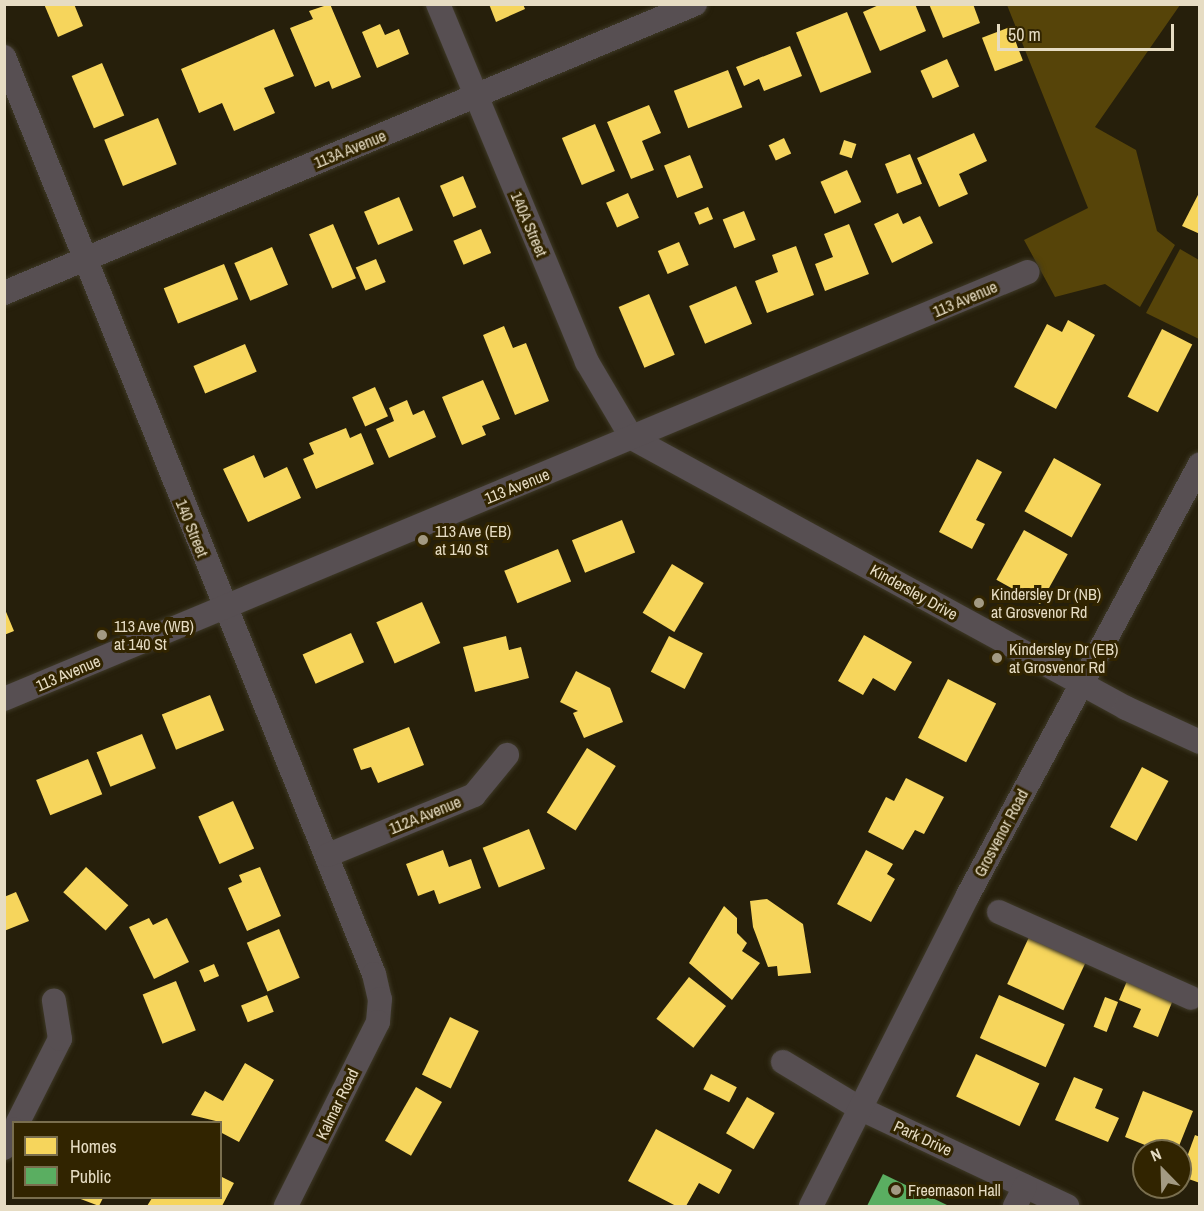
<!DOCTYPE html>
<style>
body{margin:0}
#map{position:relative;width:1204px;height:1211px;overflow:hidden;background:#261f0b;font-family:"Archivo Narrow",sans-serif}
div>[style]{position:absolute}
.green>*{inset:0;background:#564409}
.homes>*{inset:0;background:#f6d55c;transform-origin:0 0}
.public>*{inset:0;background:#5aae61}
.roads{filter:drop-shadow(0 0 2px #3e3927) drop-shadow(0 0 2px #3e3927)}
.minor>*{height:24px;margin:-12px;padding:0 12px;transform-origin:12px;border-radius:12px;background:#574f52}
.dots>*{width:16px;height:16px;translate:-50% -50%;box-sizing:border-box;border:3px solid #312400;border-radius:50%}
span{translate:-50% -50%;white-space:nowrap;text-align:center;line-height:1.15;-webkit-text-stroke:6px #312400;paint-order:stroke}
.street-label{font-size:16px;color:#e6dcc3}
.poi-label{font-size:16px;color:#e6dcc3}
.left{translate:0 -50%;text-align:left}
.frame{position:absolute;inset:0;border:6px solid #e6dcc3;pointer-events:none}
.legend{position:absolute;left:12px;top:1121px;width:210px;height:78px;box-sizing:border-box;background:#312400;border:2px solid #796e4e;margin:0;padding:8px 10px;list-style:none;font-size:18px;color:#e6dcc3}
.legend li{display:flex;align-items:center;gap:12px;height:30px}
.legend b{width:30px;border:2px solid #796e4e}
.north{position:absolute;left:1132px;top:1139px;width:60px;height:60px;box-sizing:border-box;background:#312400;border:2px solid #796e4e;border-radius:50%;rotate:337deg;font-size:16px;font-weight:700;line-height:24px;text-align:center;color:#e6dcc3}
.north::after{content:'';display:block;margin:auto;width:21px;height:27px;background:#a39a83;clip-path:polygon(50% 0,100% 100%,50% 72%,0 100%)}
.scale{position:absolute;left:997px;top:24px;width:177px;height:27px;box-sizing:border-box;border:3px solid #e6dcc3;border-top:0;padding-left:8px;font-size:18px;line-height:21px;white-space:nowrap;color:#e6dcc3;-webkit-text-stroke:4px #312400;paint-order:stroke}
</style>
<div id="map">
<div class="green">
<i style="clip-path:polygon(1007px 5px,1180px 5px,1095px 127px,1136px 150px,1157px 231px,1175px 245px,1140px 307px,1105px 284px,1055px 297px,1024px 240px,1088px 208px)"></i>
<i style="clip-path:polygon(1180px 249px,1199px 260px,1199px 339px,1146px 313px)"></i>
</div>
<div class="homes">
<i style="clip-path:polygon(44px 4px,74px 4px,83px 26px,58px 37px)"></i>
<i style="clip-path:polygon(330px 4px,361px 77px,332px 89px,329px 81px,315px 87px,290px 28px,313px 19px,309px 11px)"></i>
<i style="clip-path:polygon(489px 4px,523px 4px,525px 9px,496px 22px)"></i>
<i style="clip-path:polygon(881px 4px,915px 4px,926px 31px,880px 51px,863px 12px)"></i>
<i style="clip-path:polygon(929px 4px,973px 4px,980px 23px,943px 38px)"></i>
<i style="left:847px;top:12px;width:65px;height:55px;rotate:68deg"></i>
<i style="clip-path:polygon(380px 24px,385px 35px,399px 29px,409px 54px,377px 68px,362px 32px)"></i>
<i style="left:1010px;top:27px;width:36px;height:30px;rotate:69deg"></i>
<i style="clip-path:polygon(274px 29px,294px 76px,264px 88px,275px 113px,234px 131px,222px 103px,199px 113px,181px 69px)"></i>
<i style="clip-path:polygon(790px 46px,802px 76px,764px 91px,759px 79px,744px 86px,736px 67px)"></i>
<i style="left:947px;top:59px;width:30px;height:29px;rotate:66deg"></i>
<i style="left:102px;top:63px;width:57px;height:33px;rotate:67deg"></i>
<i style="left:728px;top:70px;width:40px;height:58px;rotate:69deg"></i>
<i style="clip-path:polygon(649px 105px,661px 133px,642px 141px,654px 170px,631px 179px,607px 122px)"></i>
<i style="left:158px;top:118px;width:50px;height:58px;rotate:68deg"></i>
<i style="left:595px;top:124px;width:51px;height:36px;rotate:67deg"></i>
<i style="clip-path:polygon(974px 133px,987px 161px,959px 174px,968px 194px,939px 207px,917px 158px)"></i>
<i style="left:784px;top:138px;width:17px;height:17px;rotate:65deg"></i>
<i style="left:844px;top:140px;width:13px;height:15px;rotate:18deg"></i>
<i style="left:910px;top:154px;width:32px;height:27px;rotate:68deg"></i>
<i style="left:690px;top:155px;width:35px;height:28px;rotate:68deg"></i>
<i style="left:847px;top:170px;width:35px;height:29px;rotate:66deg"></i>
<i style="left:463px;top:176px;width:34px;height:25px;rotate:67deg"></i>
<i style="clip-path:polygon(1200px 191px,1200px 234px,1182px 226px)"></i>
<i style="left:628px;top:193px;width:27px;height:24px;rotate:66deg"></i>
<i style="left:399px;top:197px;width:36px;height:38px;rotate:67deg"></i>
<i style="left:708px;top:207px;width:13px;height:15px;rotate:67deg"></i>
<i style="left:744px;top:211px;width:31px;height:23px;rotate:68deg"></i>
<i style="clip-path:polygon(898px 213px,903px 224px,920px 216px,933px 243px,892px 263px,874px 224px)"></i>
<i style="left:333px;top:224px;width:59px;height:26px;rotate:67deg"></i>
<i style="clip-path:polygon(849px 224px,869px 274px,825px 291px,815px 264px,833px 257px,824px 234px)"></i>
<i style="left:481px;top:229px;width:26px;height:30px;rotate:67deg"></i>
<i style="left:679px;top:242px;width:25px;height:23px;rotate:67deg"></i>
<i style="clip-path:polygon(796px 246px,814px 295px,767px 313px,755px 281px,778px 272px,772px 255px)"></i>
<i style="left:272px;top:247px;width:41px;height:41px;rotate:67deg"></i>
<i style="left:376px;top:259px;width:25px;height:22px;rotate:67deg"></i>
<i style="left:224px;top:264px;width:38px;height:65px;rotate:68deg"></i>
<i style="left:736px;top:286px;width:41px;height:51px;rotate:67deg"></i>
<i style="left:649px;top:294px;width:66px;height:33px;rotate:67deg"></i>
<i style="clip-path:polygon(1068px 320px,1095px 335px,1056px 409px,1014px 387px,1047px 324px,1062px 332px)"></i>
<i style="clip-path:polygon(504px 326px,513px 348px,526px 343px,549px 401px,515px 415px,483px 335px)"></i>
<i style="left:1162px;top:329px;width:34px;height:76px;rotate:27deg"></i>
<i style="left:245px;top:344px;width:30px;height:56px;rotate:67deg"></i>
<i style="clip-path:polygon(483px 380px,500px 419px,482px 426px,486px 435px,462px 445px,442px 397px)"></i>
<i style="left:375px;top:387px;width:32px;height:25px;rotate:66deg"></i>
<i style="clip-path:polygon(407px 400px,413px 415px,424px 410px,436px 437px,389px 458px,376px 429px,394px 421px,389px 408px)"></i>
<i style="clip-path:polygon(346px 428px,350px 438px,361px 433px,374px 464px,316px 489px,303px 459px,314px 454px,309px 443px)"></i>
<i style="clip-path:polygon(254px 455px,264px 478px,287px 467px,301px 498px,248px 522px,223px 469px)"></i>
<i style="left:1054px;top:458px;width:54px;height:61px;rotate:29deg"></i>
<i style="clip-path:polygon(977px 459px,1002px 472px,976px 520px,985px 524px,972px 549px,939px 532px)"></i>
<i style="left:622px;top:520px;width:35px;height:54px;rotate:68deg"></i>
<i style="left:1024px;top:530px;width:50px;height:57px;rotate:29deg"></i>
<i style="left:558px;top:549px;width:35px;height:58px;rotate:68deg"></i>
<i style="left:672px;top:564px;width:37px;height:57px;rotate:31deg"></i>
<i style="left:422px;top:602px;width:45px;height:50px;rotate:66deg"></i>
<i style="clip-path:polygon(4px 607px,14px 631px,4px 635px)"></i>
<i style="left:351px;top:633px;width:32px;height:53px;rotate:66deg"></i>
<i style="clip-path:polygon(864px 635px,912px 662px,895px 691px,873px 678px,863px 695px,838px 681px)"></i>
<i style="clip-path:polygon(506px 636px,509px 650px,521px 647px,529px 678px,475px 692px,463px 647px)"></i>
<i style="left:669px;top:636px;width:38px;height:40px;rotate:27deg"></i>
<i style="clip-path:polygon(576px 671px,610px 688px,623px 722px,584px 738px,573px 713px,578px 711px,560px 702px)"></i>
<i style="left:948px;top:679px;width:54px;height:66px;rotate:27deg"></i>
<i style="left:210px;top:695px;width:38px;height:52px;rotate:68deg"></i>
<i style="clip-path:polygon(409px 727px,424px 765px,378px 783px,371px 767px,361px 770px,353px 749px)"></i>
<i style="left:142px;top:734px;width:37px;height:49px;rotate:68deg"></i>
<i style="left:587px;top:748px;width:34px;height:76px;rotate:32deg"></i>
<i style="left:88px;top:759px;width:38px;height:56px;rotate:68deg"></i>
<i style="left:1142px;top:767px;width:30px;height:68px;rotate:28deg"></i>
<i style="clip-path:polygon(906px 778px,944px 797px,924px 834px,915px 830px,903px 850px,868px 832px,886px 797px,894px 801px)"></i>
<i style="left:233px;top:801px;width:52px;height:38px;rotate:66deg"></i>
<i style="left:529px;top:829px;width:43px;height:50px;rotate:68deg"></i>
<i style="clip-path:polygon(443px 850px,449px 867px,471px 859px,481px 888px,439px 904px,434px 890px,418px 896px,406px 864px)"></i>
<i style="clip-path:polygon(866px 850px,893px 864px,887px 874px,895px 879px,871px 922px,837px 904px)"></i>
<i style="left:86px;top:867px;width:57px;height:34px;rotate:42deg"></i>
<i style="clip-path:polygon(260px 867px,281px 916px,247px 931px,228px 888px,242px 882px,239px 875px)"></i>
<i style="clip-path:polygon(16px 892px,29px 921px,4px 931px,4px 897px)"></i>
<i style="clip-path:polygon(767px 899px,803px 924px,811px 973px,778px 976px,777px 966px,768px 967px,753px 927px,750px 901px)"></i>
<i style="clip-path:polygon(724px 906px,737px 918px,737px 933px,747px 943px,742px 951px,760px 963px,732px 1000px,689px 963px)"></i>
<i style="clip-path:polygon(149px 918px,153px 925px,167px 918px,189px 962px,154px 979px,129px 927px)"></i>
<i style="left:279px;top:929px;width:53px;height:35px;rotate:67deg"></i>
<i style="left:1030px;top:935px;width:62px;height:54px;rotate:25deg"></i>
<i style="left:214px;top:964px;width:13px;height:16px;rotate:67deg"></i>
<i style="left:689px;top:977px;width:47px;height:53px;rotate:38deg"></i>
<i style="left:176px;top:981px;width:53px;height:36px;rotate:68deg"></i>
<i style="clip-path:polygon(1127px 981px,1173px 1000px,1158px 1037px,1133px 1027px,1141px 1009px,1119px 1000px)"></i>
<i style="left:267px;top:995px;width:18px;height:28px;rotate:68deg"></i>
<i style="left:999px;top:995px;width:72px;height:47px;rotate:24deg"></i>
<i style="left:1105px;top:997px;width:14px;height:32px;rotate:21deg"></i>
<i style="left:450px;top:1017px;width:32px;height:64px;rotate:26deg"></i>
<i style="left:976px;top:1054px;width:70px;height:47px;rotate:25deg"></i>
<i style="clip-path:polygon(245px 1063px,274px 1080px,239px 1142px,220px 1132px,220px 1122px,191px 1115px,205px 1091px,223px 1101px)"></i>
<i style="left:711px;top:1074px;width:29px;height:17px;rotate:27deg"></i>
<i style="clip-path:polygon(1074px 1077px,1103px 1089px,1095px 1108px,1119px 1118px,1108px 1142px,1055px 1120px)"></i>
<i style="left:416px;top:1087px;width:30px;height:62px;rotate:30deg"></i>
<i style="clip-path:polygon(1143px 1091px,1193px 1111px,1177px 1151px,1147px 1151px,1145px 1145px,1125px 1137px)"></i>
<i style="left:747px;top:1097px;width:32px;height:42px;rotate:30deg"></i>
<i style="clip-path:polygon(656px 1129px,732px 1170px,719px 1194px,699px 1183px,686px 1206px,676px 1206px,628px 1181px)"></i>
<i style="clip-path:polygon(1195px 1135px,1200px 1137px,1200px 1183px,1180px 1176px)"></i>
<i style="clip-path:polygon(220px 1176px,234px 1183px,222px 1206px,147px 1206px,152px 1198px,220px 1198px)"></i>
<i style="clip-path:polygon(78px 1198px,103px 1198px,99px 1206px)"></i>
</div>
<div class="public">
<i style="clip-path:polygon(883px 1174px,949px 1206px,867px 1206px)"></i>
</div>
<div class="roads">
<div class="minor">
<i style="left:438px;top:4px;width:388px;rotate:67.4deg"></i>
<i style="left:587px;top:362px;width:88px;rotate:59.4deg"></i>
<i style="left:4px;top:57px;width:989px;rotate:68.03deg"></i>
<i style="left:374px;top:974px;width:26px;rotate:77deg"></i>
<i style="left:380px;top:999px;width:23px;rotate:95deg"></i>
<i style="left:378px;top:1022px;width:206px;rotate:116.6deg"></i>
<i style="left:4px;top:293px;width:749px;rotate:-22.7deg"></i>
<i style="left:632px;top:438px;width:563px;rotate:28.66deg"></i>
<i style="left:1126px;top:708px;width:81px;rotate:24.7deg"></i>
<i style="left:4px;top:699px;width:1109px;rotate:-22.64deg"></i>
<i style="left:328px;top:855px;width:158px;rotate:-22.3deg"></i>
<i style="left:474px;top:795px;width:52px;rotate:-50.5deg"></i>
<i style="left:999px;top:912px;width:210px;rotate:24.1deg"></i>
<i style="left:783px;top:1062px;width:91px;rotate:31.1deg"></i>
<i style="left:861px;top:1109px;width:228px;rotate:25.2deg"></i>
<i style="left:18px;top:1122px;width:93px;rotate:-63.2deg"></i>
<i style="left:60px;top:1039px;width:39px;rotate:-99deg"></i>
<i style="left:4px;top:1148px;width:21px;rotate:-61deg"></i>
<i style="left:811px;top:1206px;width:348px;rotate:-63.2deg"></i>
<i style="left:968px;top:895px;width:489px;rotate:-61.7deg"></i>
<i style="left:1015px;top:1206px;width:22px;rotate:-63deg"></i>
</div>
</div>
<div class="dots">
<i style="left:423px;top:540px;background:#a39a83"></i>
<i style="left:979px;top:603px;background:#a39a83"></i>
<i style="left:102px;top:635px;background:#a39a83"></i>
<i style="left:997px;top:658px;background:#a39a83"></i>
<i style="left:896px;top:1190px;background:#a39a83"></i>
</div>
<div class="street-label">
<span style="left:350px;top:149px;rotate:-22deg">113A Avenue</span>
<span style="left:529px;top:224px;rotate:67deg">140A Street</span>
<span style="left:965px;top:299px;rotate:-23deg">113 Avenue</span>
<span style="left:517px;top:486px;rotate:-22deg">113 Avenue</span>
<span style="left:192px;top:528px;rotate:68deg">140 Street</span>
<span style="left:914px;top:592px;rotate:29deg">Kindersley Drive</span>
<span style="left:68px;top:673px;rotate:-23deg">113 Avenue</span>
<span style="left:425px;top:815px;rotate:-22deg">112A Avenue</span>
<span style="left:1001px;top:833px;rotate:-62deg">Grosvenor Road</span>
<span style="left:337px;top:1104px;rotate:-64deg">Kalmar Road</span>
<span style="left:923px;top:1138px;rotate:25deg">Park Drive</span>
</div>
<div class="poi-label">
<span class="left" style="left:435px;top:540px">113 Ave (EB)<br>at 140 St</span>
<span class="left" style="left:991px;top:603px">Kindersley Dr (NB)<br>at Grosvenor Rd</span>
<span class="left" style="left:114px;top:635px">113 Ave (WB)<br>at 140 St</span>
<span class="left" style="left:1009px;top:658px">Kindersley Dr (EB)<br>at Grosvenor Rd</span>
<span class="left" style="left:908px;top:1190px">Freemason Hall</span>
</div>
<div class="frame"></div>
<ul class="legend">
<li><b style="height:16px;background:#f6d55c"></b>Homes</li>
<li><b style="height:16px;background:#5aae61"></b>Public</li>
</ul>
<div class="north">N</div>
<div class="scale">50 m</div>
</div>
